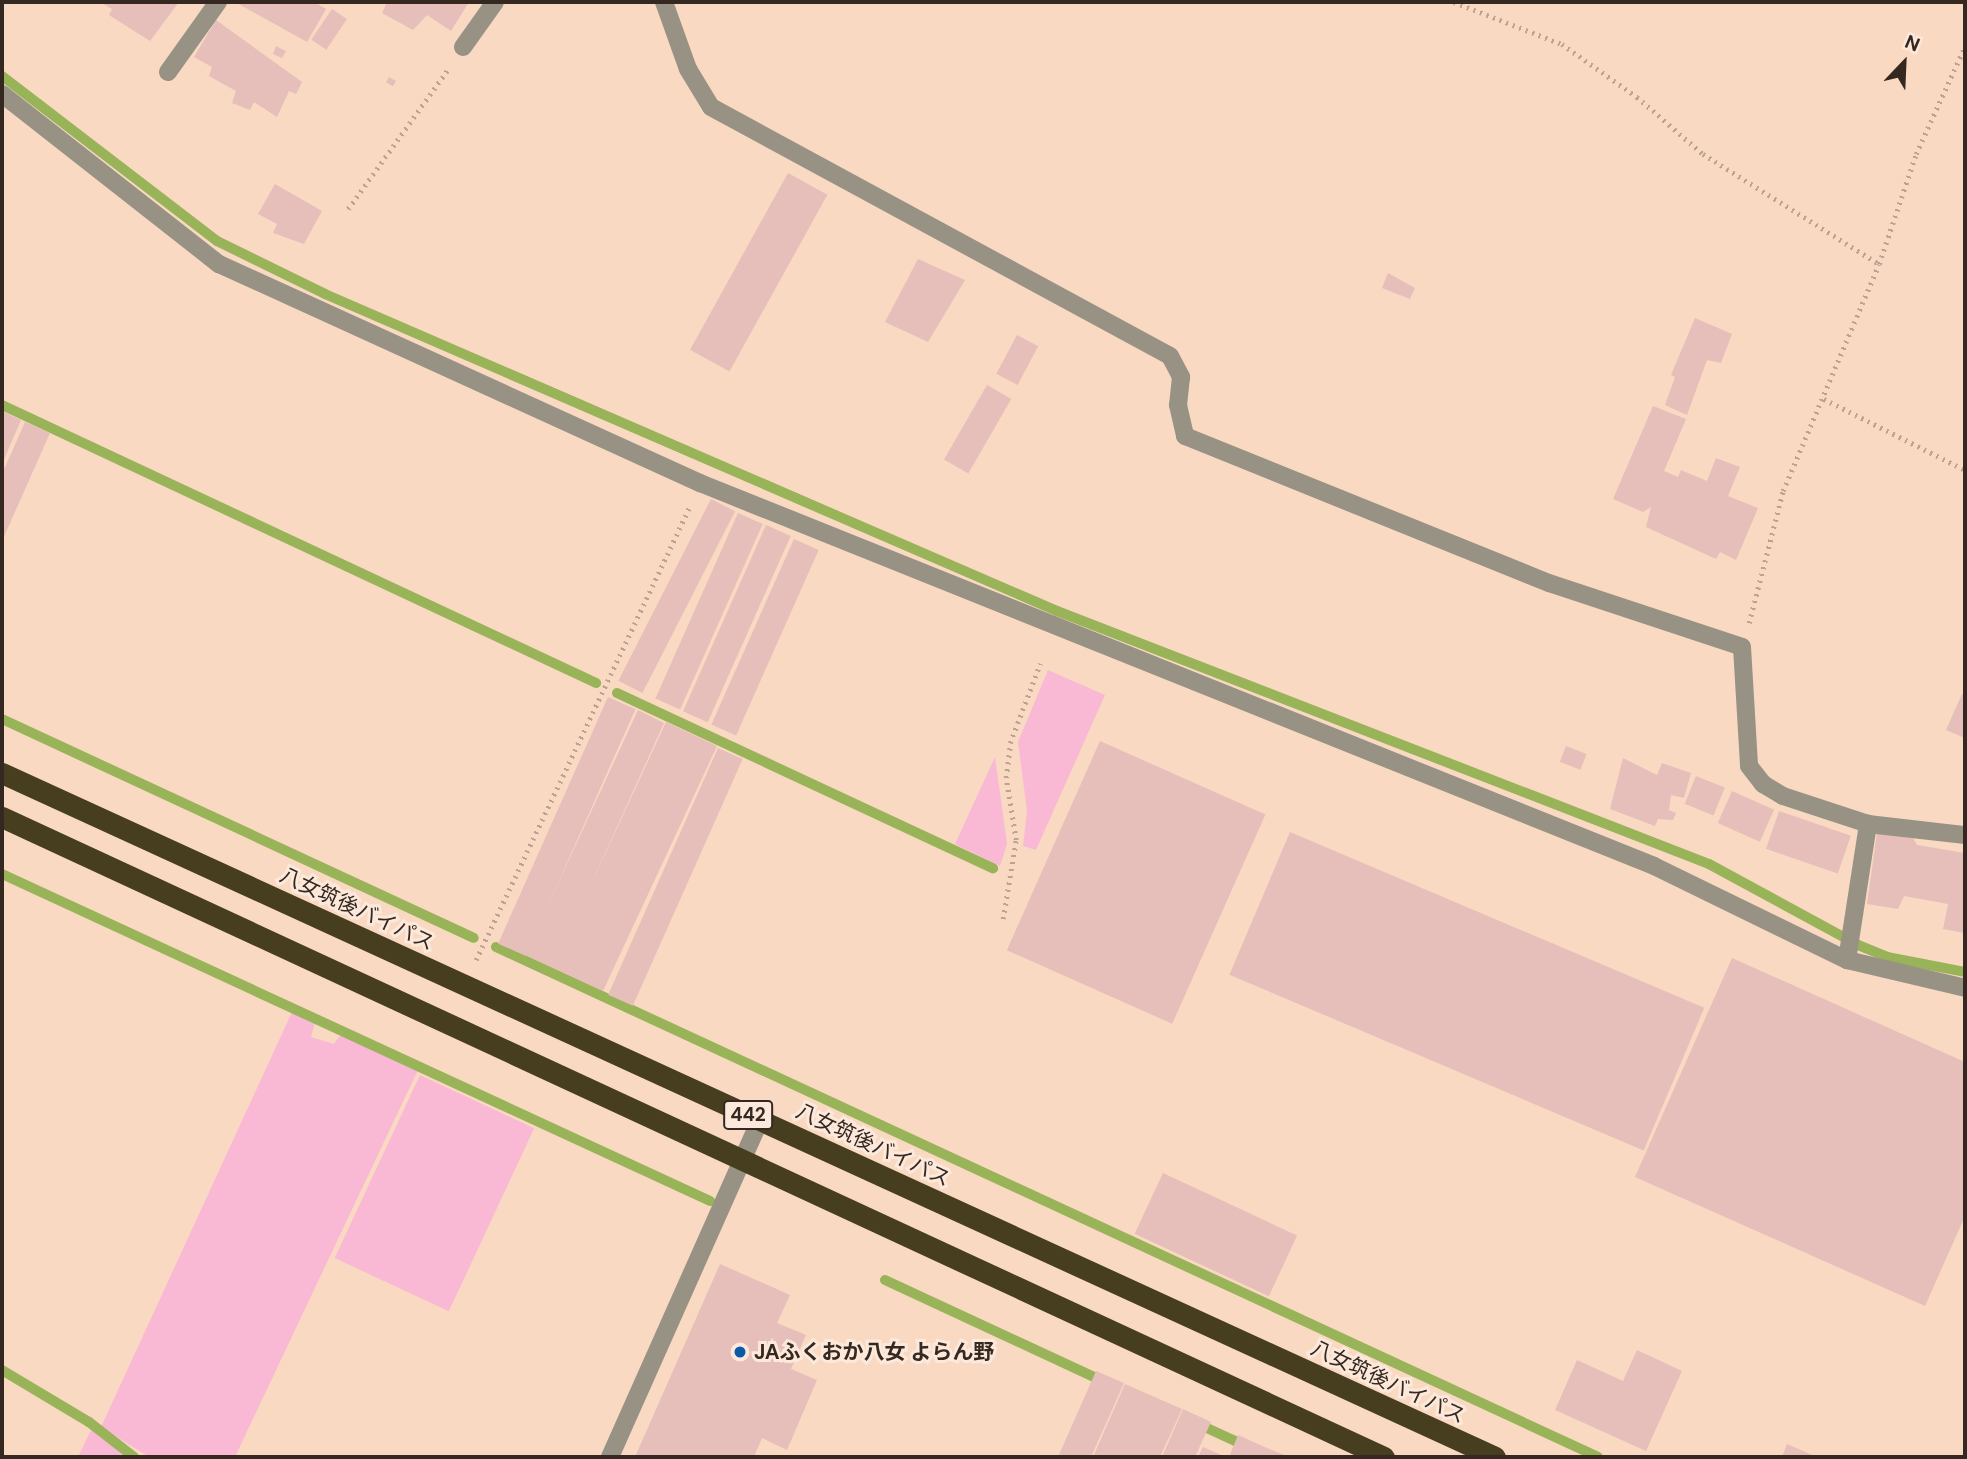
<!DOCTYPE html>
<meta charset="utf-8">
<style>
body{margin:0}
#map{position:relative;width:1967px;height:1459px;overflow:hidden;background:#f9d9c2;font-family:"DM Sans","Noto Sans JP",sans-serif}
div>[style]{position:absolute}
.green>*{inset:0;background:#f9b9d4;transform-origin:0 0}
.stream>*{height:10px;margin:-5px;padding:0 5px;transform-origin:5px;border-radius:5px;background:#99b359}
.building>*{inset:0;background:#e6beba;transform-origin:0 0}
.path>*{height:4.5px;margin-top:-2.25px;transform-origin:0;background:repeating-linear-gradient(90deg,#bca290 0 2px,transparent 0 7px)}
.minor>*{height:18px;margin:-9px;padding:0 9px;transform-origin:9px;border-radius:9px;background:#979284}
.highway>*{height:21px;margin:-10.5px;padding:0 10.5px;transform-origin:10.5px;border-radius:10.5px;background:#473d1f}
.dots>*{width:19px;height:19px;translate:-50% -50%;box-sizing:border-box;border:4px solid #fce9db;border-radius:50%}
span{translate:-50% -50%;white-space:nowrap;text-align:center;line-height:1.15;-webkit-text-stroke:6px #fce9db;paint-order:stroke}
.shield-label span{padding:2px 5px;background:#fce9db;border:2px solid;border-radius:5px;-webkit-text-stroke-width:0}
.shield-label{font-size:19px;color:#352820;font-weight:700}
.street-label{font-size:21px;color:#352820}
.poi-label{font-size:21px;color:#352820;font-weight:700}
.left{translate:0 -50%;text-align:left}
.frame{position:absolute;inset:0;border:4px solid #352820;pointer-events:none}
.north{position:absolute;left:1869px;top:28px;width:70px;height:70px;-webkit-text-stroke:5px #fce9db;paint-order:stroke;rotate:23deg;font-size:19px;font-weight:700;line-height:28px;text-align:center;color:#352820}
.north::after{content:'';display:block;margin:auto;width:24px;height:32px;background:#352820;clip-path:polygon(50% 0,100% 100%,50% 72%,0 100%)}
</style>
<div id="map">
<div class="green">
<i style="clip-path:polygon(1048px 670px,1105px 695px,1036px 850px,1023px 846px,1027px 811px,1018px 742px)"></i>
<i style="clip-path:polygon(995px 757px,1007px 844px,1000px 866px,955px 844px)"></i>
<i style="clip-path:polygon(292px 1012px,315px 1022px,311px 1037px,334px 1044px,341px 1034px,418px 1070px,235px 1457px,149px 1457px,101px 1427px)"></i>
<i style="left:420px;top:1075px;width:126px;height:202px;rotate:25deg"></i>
<i style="clip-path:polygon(91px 1430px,133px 1457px,78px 1457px)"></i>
</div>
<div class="stream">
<i style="left:2px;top:76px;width:271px;rotate:37.5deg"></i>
<i style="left:217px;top:241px;width:120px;rotate:26.1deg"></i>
<i style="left:325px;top:294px;width:798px;rotate:23.42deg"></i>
<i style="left:1057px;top:611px;width:699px;rotate:21.21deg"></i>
<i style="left:1709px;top:864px;width:170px;rotate:28.5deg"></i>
<i style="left:1858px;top:945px;width:31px;rotate:22deg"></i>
<i style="left:1887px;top:957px;width:79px;rotate:10.9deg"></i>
<i style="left:2px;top:405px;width:656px;rotate:25.08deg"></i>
<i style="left:617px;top:693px;width:415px;rotate:25deg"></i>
<i style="left:2px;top:719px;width:520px;rotate:24.89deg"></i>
<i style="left:2px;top:874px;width:780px;rotate:24.79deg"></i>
<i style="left:496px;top:947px;width:1214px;rotate:24.83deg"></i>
<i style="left:885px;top:1280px;width:242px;rotate:24.9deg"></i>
<i style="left:2px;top:1370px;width:101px;rotate:30.9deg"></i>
<i style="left:89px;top:1422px;width:57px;rotate:37.9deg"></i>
<i style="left:1196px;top:1423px;width:81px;rotate:24.7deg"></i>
</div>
<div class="building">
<i style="clip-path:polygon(100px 2px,179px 2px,150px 41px,109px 15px,112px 9px)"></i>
<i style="clip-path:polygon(235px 2px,314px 2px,326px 9px,307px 42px)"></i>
<i style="clip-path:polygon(387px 2px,469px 2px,451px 31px,427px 15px,413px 30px,382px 13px)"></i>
<i style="left:332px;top:9px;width:18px;height:37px;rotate:34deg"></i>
<i style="clip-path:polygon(216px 20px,302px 82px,296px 94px,289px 91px,277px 117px,254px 102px,250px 110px,232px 103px,236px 91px,209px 76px,212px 67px,194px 57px)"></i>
<i style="clip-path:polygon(276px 46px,286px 51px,282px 58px,273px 54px)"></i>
<i style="left:389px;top:77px;width:8px;height:6px;rotate:30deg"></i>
<i style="left:788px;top:173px;width:45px;height:202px;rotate:29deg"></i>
<i style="clip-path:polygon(275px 184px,322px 211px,304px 244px,273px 233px,277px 224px,258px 214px)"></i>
<i style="clip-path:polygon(918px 259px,965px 280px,928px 342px,885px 322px)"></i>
<i style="clip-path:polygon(1388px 273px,1415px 288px,1410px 299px,1382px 288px)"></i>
<i style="clip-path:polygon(1695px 318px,1732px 334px,1721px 363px,1707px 360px,1687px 415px,1665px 405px,1675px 377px,1671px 375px)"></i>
<i style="left:1017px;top:335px;width:24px;height:44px;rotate:28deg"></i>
<i style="left:987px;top:385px;width:28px;height:86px;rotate:30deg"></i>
<i style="clip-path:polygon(1653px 406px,1686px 419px,1664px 471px,1678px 477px,1681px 470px,1707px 481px,1716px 458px,1740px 467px,1728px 496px,1758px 508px,1736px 560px,1720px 552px,1716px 559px,1646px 527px,1651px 507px,1643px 512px,1613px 499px)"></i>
<i style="clip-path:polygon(2px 411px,21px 420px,2px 464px)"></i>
<i style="clip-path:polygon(25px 422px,50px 433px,2px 541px,2px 474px)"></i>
<i style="left:711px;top:499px;width:27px;height:204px;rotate:27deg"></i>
<i style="left:738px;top:513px;width:27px;height:203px;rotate:24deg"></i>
<i style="left:766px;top:525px;width:27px;height:204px;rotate:24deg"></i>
<i style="left:794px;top:539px;width:27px;height:203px;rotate:24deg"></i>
<i style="clip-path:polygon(1962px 694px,1965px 696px,1965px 738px,1946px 730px)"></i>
<i style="left:608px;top:697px;width:30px;height:270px;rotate:24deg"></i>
<i style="clip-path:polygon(638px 710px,664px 723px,582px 904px,666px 722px,717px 746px,603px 991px,525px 955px)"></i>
<i style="left:1100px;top:741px;width:181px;height:229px;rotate:24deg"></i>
<i style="left:1566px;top:746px;width:22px;height:17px;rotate:21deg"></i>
<i style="left:718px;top:748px;width:27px;height:270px;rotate:24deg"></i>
<i style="clip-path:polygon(1623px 758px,1657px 775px,1662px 763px,1691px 773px,1684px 798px,1671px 795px,1669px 810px,1676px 813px,1673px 820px,1658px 819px,1655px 826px,1610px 809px)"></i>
<i style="left:1696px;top:776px;width:31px;height:30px;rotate:22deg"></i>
<i style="left:1732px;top:791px;width:46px;height:35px;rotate:24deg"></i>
<i style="left:1779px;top:811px;width:76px;height:40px;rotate:19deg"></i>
<i style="left:1290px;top:832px;width:450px;height:155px;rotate:23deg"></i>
<i style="clip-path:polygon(1877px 833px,1913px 838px,1917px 845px,1965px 853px,1965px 933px,1943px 929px,1948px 904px,1904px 896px,1898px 909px,1867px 904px)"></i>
<i style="clip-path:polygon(1732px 958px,1965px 1062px,1965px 1216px,1925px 1306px,1635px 1177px)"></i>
<i style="left:1163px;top:1173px;width:148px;height:67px;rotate:25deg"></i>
<i style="clip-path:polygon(720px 1264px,790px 1295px,777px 1323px,806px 1335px,791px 1369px,817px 1380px,787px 1450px,762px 1438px,754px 1457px,635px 1457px)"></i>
<i style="clip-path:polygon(1637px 1350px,1682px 1371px,1646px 1451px,1555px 1410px,1577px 1360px,1623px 1381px)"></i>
<i style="clip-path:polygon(1096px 1371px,1124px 1383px,1091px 1457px,1058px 1457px)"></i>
<i style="clip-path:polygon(1125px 1384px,1182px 1409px,1160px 1457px,1093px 1457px)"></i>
<i style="clip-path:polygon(1183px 1409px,1211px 1422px,1195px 1457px,1162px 1457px)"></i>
<i style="clip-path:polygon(1238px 1435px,1267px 1448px,1289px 1457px,1229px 1457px)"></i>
<i style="clip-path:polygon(1787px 1444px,1817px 1457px,1782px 1457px)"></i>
<i style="clip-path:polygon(1203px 1447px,1226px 1457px,1198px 1457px)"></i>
</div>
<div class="path">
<i style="left:1454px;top:2px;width:116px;rotate:21.3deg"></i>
<i style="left:1562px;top:44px;width:92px;rotate:35.2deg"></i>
<i style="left:1637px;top:97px;width:87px;rotate:40.8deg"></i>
<i style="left:1703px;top:154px;width:208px;rotate:32deg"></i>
<i style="left:348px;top:209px;width:173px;rotate:-54.4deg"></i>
<i style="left:1824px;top:399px;width:158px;rotate:26.7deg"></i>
<i style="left:1749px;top:623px;width:136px;rotate:-75.6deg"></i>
<i style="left:1783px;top:491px;width:246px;rotate:-67.1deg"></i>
<i style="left:1879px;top:264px;width:116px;rotate:-71.4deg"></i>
<i style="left:1916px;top:154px;width:119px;rotate:-65.6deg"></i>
<i style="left:1003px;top:919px;width:80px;rotate:-80.7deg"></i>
<i style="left:1016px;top:840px;width:63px;rotate:-99.2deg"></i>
<i style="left:1006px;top:778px;width:35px;rotate:-83deg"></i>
<i style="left:1010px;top:743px;width:85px;rotate:-69.2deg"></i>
<i style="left:476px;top:960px;width:502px;rotate:-64.76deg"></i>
</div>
<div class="minor">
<i style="left:664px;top:2px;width:71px;rotate:70.3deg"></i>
<i style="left:688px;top:69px;width:44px;rotate:58.8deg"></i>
<i style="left:711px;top:107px;width:522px;rotate:28.48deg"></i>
<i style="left:1170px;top:356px;width:24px;rotate:62deg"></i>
<i style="left:1181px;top:377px;width:28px;rotate:96deg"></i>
<i style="left:1178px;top:405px;width:32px;rotate:77deg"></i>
<i style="left:1185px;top:436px;width:393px;rotate:22deg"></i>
<i style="left:1549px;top:583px;width:203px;rotate:18.3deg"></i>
<i style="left:1742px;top:647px;width:119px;rotate:86.6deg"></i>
<i style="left:1749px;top:766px;width:23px;rotate:52deg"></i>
<i style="left:1763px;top:784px;width:23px;rotate:31deg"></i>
<i style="left:1783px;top:796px;width:89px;rotate:18.2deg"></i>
<i style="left:1868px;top:824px;width:98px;rotate:6.5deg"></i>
<i style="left:463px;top:47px;width:55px;rotate:-54.6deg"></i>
<i style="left:168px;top:72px;width:86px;rotate:-54.5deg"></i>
<i style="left:2px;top:94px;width:276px;rotate:38.1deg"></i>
<i style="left:219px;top:264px;width:529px;rotate:24.48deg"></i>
<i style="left:700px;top:483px;width:1028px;rotate:21.87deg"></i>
<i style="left:1654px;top:866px;width:215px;rotate:26deg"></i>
<i style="left:1847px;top:960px;width:121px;rotate:13.3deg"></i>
<i style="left:1847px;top:960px;width:138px;rotate:-81.2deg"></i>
<i style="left:610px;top:1457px;width:369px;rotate:-66deg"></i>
</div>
<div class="highway">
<i style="left:2px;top:773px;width:1642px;rotate:24.61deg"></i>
<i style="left:2px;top:817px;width:1523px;rotate:24.85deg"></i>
</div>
<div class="dots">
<i style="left:740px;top:1352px;background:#0b5aa9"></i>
</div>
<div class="shield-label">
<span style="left:748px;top:1115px">442</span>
</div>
<div class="street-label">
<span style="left:357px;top:909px;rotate:25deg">八女筑後バイパス</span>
<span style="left:873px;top:1145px;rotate:25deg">八女筑後バイパス</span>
<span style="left:1388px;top:1382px;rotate:25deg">八女筑後バイパス</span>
</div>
<div class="poi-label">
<span class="left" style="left:754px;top:1352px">JAふくおか八女 よらん野</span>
</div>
<div class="frame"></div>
<div class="north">N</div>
</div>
